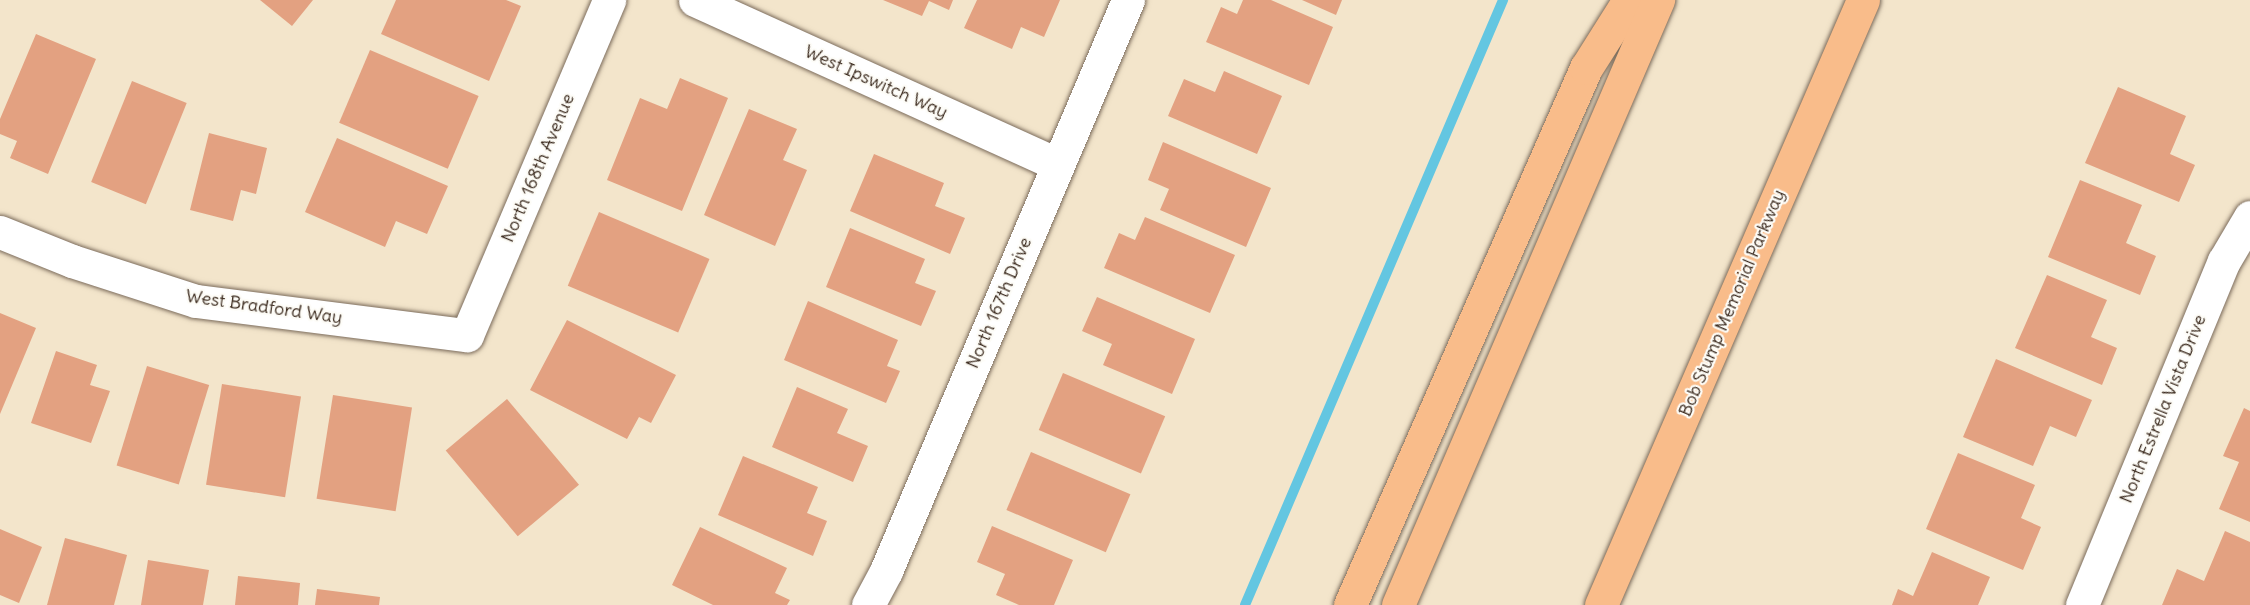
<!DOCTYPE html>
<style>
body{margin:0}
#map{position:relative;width:2250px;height:605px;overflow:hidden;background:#f3e5cb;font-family:Delius,sans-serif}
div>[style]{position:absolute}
.stream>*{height:10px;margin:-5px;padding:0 5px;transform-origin:5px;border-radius:5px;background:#63c6e1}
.building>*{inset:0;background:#e3a181;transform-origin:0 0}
.roads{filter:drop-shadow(0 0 2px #7b6b5b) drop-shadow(0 0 2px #7b6b5b)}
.street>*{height:33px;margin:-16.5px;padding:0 16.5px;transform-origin:16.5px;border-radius:16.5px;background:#fff}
.highway>*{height:33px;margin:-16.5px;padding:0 16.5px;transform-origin:16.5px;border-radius:16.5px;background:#f9bc8a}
span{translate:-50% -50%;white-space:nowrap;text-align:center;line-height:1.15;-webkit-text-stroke:4.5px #fdfcf7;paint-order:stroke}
.street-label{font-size:18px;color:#3b2a1e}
</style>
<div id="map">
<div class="stream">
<i style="left:1245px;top:605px;width:658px;rotate:-66.9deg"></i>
</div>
<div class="building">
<i style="clip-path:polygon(260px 0,313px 0,292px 26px)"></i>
<i style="clip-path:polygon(396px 0,506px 0,521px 6px,489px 81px,381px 34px)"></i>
<i style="clip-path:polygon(883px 0,953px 0,949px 10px,929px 1px,922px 16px)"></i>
<i style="clip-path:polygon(977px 0,1060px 0,1044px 37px,1021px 27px,1012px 49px,964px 28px)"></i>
<i style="clip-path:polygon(1243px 0,1271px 0,1333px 27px,1309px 85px,1206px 42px,1221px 7px,1237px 14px)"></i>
<i style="clip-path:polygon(1302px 0,1342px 0,1336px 15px)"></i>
<i style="clip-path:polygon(36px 34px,96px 59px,48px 174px,10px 158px,17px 141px,0 134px,0 119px)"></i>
<i style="left:370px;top:50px;width:118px;height:79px;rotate:23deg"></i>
<i style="clip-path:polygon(1224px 71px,1282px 96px,1257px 154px,1168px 116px,1184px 79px,1215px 92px)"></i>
<i style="clip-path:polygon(680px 78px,728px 98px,682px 211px,607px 180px,640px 98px,667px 109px)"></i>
<i style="left:132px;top:81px;width:59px;height:109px;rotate:22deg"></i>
<i style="clip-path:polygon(2118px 87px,2186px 116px,2170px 154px,2195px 165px,2179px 202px,2085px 163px)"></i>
<i style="clip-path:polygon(749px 109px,797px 129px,783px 160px,807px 170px,775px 246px,704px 215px)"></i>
<i style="clip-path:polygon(209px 133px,267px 148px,256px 194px,241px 190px,233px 221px,190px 210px)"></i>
<i style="clip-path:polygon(337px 138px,448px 186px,427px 234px,396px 221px,385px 247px,305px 212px)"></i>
<i style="clip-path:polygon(1163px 142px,1271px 188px,1246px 247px,1160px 210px,1169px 189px,1148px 180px)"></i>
<i style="clip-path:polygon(874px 154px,944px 183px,935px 206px,965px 218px,950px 254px,850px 211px)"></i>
<i style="clip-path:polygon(2080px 180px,2142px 205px,2126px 243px,2156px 256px,2140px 295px,2048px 257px)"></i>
<i style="left:599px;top:212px;width:120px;height:80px;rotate:23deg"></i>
<i style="clip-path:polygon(1145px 217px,1235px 255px,1210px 313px,1104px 268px,1119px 233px,1135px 240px)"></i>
<i style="clip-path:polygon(850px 228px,925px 259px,915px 283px,936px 291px,921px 326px,826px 287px)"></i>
<i style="clip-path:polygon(2047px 275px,2107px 300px,2091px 337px,2117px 348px,2102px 385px,2015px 348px)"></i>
<i style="clip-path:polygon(1097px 297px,1195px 339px,1172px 394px,1103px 365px,1112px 344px,1082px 331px)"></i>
<i style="clip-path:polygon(808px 301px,898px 340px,887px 366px,900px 371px,886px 403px,784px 360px)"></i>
<i style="clip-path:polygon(0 313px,36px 328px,0 414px)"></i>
<i style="clip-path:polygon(567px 320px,676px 375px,651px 423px,639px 417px,627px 439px,530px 390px)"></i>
<i style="clip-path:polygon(56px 351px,97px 365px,90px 385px,110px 391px,91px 443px,31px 423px)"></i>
<i style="clip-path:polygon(1996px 359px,2092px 400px,2076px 437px,2050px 426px,2033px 466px,1963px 437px)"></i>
<i style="left:147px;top:366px;width:65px;height:104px;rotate:17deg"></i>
<i style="left:1063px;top:373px;width:111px;height:62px;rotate:23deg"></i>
<i style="left:222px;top:384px;width:80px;height:102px;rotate:9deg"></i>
<i style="clip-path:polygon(797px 387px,848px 409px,837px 433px,868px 446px,853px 482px,772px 447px)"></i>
<i style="left:333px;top:395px;width:80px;height:105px;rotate:9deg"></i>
<i style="left:507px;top:399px;width:112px;height:80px;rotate:50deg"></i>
<i style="clip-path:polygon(2244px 408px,2250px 411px,2250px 522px,2219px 509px,2239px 462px,2223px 456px)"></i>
<i style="left:1031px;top:452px;width:108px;height:63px;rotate:23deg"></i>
<i style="clip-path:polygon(1958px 453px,2035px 485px,2021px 518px,2041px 527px,2023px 570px,1926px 529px)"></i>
<i style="clip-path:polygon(743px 456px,818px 487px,807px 513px,827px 521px,813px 556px,718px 515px)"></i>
<i style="clip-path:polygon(992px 526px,1073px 560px,1054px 605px,1019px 605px,996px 595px,1005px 574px,977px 562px)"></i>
<i style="clip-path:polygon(700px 527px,787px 568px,775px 593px,790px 600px,787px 605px,713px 605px,672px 585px)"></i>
<i style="clip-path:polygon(0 529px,42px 547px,19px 603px,0 595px)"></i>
<i style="clip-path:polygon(2225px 531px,2250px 542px,2250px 605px,2162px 605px,2177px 569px,2204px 581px)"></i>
<i style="clip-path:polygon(65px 538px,127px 555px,114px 605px,47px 605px)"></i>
<i style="clip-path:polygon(1932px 552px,1990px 577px,1978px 605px,1892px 605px,1898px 589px,1913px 596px)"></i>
<i style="clip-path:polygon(148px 560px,209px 570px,203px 605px,141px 605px)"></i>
<i style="clip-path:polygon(238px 576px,300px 583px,298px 605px,235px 605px)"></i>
<i style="clip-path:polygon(317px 589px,380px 597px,379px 605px,315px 605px)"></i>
</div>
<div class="roads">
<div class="street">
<i style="left:695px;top:0;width:397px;rotate:24.4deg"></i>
<i style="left:0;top:232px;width:78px;rotate:21.9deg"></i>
<i style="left:72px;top:261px;width:130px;rotate:17.9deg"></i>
<i style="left:196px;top:301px;width:273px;rotate:7.2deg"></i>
<i style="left:467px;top:335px;width:364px;rotate:-67deg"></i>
<i style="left:868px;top:605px;width:38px;rotate:-62deg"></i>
<i style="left:886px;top:571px;width:620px;rotate:-67.03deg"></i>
<i style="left:2082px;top:605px;width:372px;rotate:-67.6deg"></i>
<i style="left:2224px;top:261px;width:51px;rotate:-59.4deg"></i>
</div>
<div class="highway">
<i style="left:1350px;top:605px;width:587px;rotate:-66.28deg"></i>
<i style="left:1586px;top:68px;width:80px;rotate:-57.7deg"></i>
<i style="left:1398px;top:605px;width:659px;rotate:-66.74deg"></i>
<i style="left:1601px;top:605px;width:659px;rotate:-66.58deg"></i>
</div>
</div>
<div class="street-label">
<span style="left:876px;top:82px;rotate:24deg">West Ipswitch Way</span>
<span style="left:538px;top:168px;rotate:-67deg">North 168th Avenue</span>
<span style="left:999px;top:303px;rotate:-67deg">North 167th Drive</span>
<span style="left:1732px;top:303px;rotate:-67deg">Bob Stump Memorial Parkway</span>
<span style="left:264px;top:307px;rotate:8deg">West Bradford Way</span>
<span style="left:2163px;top:409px;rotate:-68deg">North Estrella Vista Drive</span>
</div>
</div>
